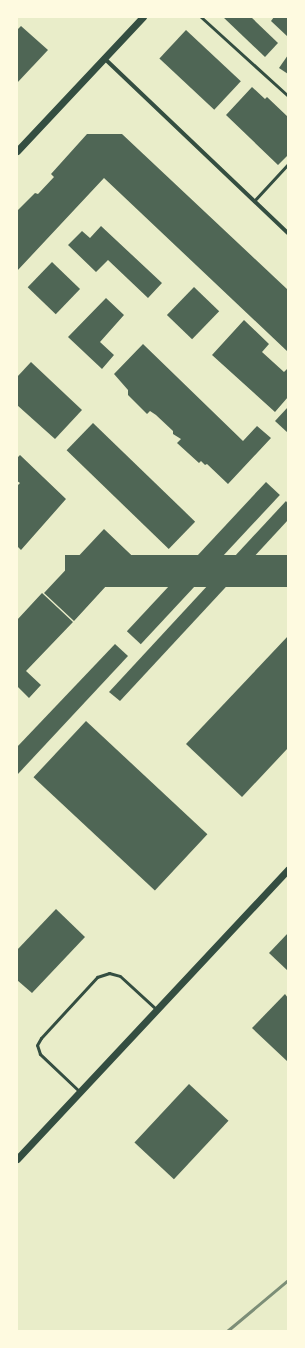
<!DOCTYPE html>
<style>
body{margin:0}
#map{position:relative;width:305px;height:1348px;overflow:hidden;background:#e9edc9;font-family:"IBM Plex Serif",serif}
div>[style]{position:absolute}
.building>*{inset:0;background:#4f6655;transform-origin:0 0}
.service>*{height:3px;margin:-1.5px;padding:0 1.5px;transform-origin:1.5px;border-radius:1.5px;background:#344e41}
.minor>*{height:4px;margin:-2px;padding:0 2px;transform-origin:2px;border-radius:2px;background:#344e41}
.tertiary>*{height:7px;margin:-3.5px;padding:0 3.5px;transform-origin:3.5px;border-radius:3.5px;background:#344e41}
.rail>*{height:3px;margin:-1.5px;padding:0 1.5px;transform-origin:1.5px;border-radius:1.5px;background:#7c8e77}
span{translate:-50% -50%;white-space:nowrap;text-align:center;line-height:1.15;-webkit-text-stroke:4px #fefae0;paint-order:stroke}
.frame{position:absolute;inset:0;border:18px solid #fefae0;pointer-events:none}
</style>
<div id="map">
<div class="building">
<i style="clip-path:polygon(223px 17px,251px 17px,278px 43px,265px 57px)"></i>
<i style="clip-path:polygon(274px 17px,288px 17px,288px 37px,271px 21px)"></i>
<i style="clip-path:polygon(21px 26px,48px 50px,17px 83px,17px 30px)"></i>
<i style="left:186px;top:30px;width:75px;height:39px;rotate:43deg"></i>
<i style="clip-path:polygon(288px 55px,288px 74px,279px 68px)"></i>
<i style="clip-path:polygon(252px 87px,265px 99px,267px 97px,288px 117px,288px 155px,278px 165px,226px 115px)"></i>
<i style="clip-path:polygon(87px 134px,122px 134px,288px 290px,288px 352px,104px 178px,17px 271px,17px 211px,35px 193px,38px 194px,54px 177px,51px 174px)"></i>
<i style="clip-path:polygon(101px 226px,162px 283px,148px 298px,108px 260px,96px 272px,68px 245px,82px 231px,90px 238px)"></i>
<i style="left:52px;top:262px;width:39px;height:35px;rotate:44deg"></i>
<i style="left:194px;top:287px;width:35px;height:39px;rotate:44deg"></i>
<i style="clip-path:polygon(106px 298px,124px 315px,100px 342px,114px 355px,102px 369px,68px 337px)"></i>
<i style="clip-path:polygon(244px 320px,269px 344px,262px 352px,284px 372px,288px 368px,288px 397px,275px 412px,212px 355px)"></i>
<i style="clip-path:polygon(143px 344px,243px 441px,257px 426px,271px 438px,228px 484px,207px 464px,205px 465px,201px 461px,199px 463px,177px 443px,181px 439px,173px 434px,173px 431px,156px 415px,150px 411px,147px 414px,128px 395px,128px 390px,114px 374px)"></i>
<i style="clip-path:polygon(31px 362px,82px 410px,55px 439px,17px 405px,17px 377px)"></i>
<i style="clip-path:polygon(288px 407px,288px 433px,275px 421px)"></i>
<i style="left:93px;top:423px;width:142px;height:38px;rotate:44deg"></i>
<i style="clip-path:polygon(20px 455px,66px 499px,21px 550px,17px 546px,17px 486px,20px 483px,17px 481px,17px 458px)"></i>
<i style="left:266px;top:482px;width:19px;height:204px;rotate:43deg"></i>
<i style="clip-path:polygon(286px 501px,288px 504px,288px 520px,120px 701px,109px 692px)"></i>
<i style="clip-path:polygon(104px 529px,148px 571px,133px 586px,118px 573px,74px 621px,44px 593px)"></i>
<i style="left:288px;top:555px;width:32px;height:223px;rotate:90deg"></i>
<i style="clip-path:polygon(42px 593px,73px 622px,26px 671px,41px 685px,29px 698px,17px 686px,17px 620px)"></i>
<i style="clip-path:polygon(288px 636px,288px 748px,242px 797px,186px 744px)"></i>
<i style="clip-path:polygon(115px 644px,128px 656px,17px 775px,17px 747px)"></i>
<i style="left:86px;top:721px;width:166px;height:77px;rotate:43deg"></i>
<i style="clip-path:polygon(56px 909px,85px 937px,32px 993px,17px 980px,17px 950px)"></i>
<i style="clip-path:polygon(288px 933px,288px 971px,269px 953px)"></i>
<i style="clip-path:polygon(285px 994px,288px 998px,288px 1062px,252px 1028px)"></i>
<i style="left:189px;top:1084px;width:54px;height:80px;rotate:43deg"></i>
</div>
<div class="service">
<i style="left:201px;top:17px;width:118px;rotate:42.2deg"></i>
<i style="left:254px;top:201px;width:50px;rotate:-47.4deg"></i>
<i style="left:79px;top:1091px;width:54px;rotate:-136.5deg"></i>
<i style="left:40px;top:1054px;width:9px;rotate:-108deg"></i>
<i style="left:37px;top:1045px;width:8px;rotate:-60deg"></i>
<i style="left:41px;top:1038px;width:83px;rotate:-47.4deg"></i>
<i style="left:97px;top:977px;width:13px;rotate:-18deg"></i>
<i style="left:109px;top:973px;width:11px;rotate:15deg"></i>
<i style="left:120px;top:976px;width:49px;rotate:42.5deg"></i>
</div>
<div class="minor">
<i style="left:104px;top:58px;width:254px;rotate:43.6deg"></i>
</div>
<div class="tertiary">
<i style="left:17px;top:151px;width:184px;rotate:-46.8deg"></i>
<i style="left:17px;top:1159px;width:397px;rotate:-46.9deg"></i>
</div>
<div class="rail">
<i style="left:227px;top:1331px;width:80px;rotate:-39.9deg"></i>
</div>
<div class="frame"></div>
</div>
